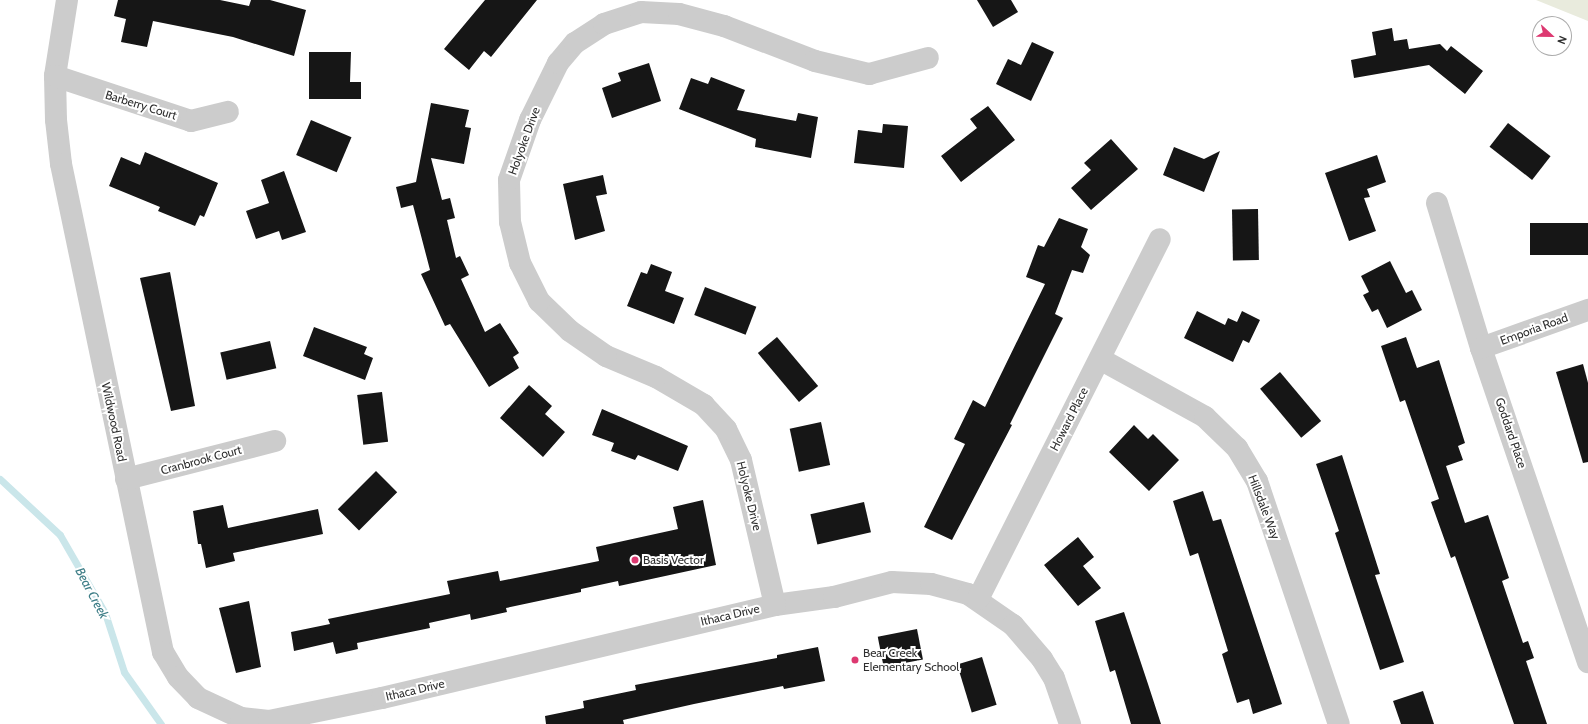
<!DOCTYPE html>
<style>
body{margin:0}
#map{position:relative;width:1588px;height:724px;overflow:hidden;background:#fff;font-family:Cabin,sans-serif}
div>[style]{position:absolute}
.green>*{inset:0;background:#e9ebdd}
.stream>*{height:7px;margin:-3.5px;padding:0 3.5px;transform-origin:3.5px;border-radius:3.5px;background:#cae6ea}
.building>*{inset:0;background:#161616;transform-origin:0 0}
.minor>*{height:22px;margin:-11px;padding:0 11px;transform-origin:11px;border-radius:11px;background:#ccc}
.dots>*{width:11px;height:11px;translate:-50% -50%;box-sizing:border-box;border:2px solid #fff;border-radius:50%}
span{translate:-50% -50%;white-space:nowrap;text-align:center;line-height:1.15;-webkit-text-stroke:4px #fff;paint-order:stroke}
.street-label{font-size:12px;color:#2f2f2f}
.poi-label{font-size:12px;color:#2f2f2f}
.left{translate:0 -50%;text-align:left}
.water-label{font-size:13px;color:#3e7e87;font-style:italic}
.north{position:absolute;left:1532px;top:16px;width:40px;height:40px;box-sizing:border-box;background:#fff;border:1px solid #acacac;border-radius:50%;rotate:112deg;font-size:11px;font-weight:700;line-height:16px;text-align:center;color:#2f2f2f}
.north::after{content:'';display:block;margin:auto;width:14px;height:18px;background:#dd3971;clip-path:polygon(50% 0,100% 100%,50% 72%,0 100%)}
</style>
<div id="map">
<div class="green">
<i style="clip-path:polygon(1536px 0,1588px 0,1588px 21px)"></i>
</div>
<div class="stream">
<i style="left:0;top:479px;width:82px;rotate:43deg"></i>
<i style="left:60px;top:535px;width:90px;rotate:60deg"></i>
<i style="left:105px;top:613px;width:62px;rotate:72.1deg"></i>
<i style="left:124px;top:672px;width:64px;rotate:54.6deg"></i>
</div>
<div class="building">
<i style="clip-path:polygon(118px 0,220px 0,249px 6px,251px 0,270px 0,306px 10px,294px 56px,233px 37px,153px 21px,147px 47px,121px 42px,126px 19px,114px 16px)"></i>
<i style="clip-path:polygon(485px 0,537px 0,491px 57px,484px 51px,469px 70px,444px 49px)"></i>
<i style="clip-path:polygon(977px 0,1011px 0,1018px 12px,993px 27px)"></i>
<i style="clip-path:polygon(1392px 28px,1394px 41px,1407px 39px,1409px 49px,1440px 44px,1447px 51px,1451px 46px,1483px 71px,1465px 94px,1429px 65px,1354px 78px,1351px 60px,1376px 55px,1372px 32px)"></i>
<i style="clip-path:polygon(1032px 42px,1054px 52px,1031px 101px,996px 84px,1008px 59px,1021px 65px)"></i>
<i style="clip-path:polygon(309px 52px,351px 52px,350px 82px,361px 82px,361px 99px,309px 99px)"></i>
<i style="clip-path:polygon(649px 63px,661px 101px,612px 118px,602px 88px,621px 81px,618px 73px)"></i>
<i style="clip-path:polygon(711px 77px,745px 90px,737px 110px,796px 121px,798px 113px,818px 117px,811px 158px,755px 147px,756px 139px,679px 109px,691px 78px,708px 84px)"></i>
<i style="clip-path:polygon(431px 103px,469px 110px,465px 127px,471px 128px,464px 164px,431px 158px,442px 200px,450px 198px,455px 218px,447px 220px,456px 258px,460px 256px,469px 275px,461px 279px,485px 332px,500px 323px,519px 353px,513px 357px,519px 368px,489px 387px,450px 324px,445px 326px,421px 274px,430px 270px,413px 205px,401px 208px,396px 187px,416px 182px)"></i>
<i style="clip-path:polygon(988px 106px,1015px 140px,961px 182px,941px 156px,977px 128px,970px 119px)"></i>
<i style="left:311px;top:120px;width:44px;height:38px;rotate:23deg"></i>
<i style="left:1508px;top:123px;width:54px;height:30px;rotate:38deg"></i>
<i style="clip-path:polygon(883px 124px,908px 126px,904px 168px,854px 163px,858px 130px,882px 133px)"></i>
<i style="clip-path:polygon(1111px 139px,1138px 169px,1091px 210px,1071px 188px,1091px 170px,1084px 163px)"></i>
<i style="clip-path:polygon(1174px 147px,1204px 159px,1220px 151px,1204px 192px,1163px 175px)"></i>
<i style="clip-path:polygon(145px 152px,218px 183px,204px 217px,200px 215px,195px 226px,158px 211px,160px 207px,109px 186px,121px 157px,140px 165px)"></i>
<i style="clip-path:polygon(1377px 155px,1386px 182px,1367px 189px,1370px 197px,1364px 198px,1376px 231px,1349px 241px,1325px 173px)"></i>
<i style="clip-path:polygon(284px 171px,306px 232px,282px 240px,279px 231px,256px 239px,246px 211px,269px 203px,261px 180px)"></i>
<i style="clip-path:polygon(603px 175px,607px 194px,596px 196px,605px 231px,575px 240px,563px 184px)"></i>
<i style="left:1258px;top:209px;width:51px;height:26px;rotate:89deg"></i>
<i style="clip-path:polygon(1059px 218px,1088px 229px,1081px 247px,1090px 255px,1083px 273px,1072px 270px,1055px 314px,1063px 318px,1010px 424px,1012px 425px,952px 540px,924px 527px,965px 444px,954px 439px,973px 400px,985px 407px,1045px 284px,1026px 277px,1038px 245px,1044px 247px)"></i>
<i style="left:1588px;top:223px;width:32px;height:58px;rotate:90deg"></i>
<i style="clip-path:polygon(1390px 261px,1406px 293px,1412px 290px,1422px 310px,1387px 328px,1378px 309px,1372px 312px,1363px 295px,1369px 292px,1361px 276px)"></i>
<i style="clip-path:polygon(651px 264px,672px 272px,665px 291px,684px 298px,674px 324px,627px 306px,641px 272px,647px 274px)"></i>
<i style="clip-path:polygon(170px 272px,195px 406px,171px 411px,140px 278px)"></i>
<i style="left:705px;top:287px;width:55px;height:30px;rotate:21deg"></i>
<i style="clip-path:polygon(1197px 311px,1225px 325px,1228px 318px,1237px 322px,1242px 311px,1260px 320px,1249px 343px,1243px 340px,1233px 362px,1184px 338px)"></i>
<i style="clip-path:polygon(314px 327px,367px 347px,364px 354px,373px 358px,365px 380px,303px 356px)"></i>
<i style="left:777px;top:337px;width:64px;height:25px;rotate:50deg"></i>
<i style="clip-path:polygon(1406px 337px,1417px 368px,1439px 360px,1465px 443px,1458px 446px,1463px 460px,1446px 466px,1465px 523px,1488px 515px,1509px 578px,1502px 581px,1523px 643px,1528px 641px,1534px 658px,1526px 661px,1547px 724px,1514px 724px,1455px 556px,1451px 558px,1431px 502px,1439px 499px,1405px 400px,1400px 402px,1381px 346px)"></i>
<i style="left:270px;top:341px;width:28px;height:51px;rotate:77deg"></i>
<i style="clip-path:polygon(1583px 364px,1588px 383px,1588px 462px,1583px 463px,1556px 372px)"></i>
<i style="left:1280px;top:372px;width:64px;height:26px;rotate:50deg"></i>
<i style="clip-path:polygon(529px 385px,552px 406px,545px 414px,565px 432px,543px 457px,500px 418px)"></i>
<i style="left:382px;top:392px;width:50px;height:25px;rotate:83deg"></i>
<i style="clip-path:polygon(602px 409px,688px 446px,678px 471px,638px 455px,635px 460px,611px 451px,614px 443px,592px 435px)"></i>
<i style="left:821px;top:422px;width:44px;height:32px;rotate:78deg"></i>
<i style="clip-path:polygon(1134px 425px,1148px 439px,1153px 434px,1179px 460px,1149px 491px,1109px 452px)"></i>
<i style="clip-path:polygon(1342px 455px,1380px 574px,1375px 575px,1404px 662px,1380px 670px,1335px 533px,1339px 531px,1316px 464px)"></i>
<i style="left:376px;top:471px;width:30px;height:54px;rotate:45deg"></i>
<i style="clip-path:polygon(1203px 491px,1213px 521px,1221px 519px,1282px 704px,1253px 714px,1249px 699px,1237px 703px,1222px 654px,1228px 651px,1198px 553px,1190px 556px,1173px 501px)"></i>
<i style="clip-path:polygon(703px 500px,716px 565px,619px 586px,618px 581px,581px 589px,581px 592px,506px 608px,507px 612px,471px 620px,470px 614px,429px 623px,430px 628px,357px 643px,358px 649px,336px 654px,333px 642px,294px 651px,291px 632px,330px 624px,328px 619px,450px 594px,447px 581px,498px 571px,500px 581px,599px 561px,596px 547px,678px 529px,673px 507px)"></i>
<i style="left:864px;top:502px;width:31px;height:55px;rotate:77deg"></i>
<i style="clip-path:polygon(223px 505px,228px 528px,318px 509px,323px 534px,233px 553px,235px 561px,206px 568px,201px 544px,198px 544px,193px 511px)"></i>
<i style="clip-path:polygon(1078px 537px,1094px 557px,1083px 566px,1101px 588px,1078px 606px,1044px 565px)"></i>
<i style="clip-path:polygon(249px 601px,261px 667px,236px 673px,219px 608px)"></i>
<i style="clip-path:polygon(1124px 612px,1148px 684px,1161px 724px,1131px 724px,1115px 670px,1110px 672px,1095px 621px)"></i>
<i style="left:917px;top:629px;width:31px;height:40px;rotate:79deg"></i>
<i style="clip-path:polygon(818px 647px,825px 681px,784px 689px,783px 686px,694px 704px,623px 720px,624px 724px,546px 724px,545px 716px,584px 708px,583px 701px,636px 690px,635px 685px,777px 658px,777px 655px)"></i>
<i style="left:982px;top:657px;width:50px;height:26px;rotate:73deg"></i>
<i style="clip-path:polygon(1423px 691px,1434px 724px,1401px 724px,1393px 701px)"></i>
</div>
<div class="minor">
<i style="left:67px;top:0;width:77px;rotate:99deg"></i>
<i style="left:55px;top:76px;width:44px;rotate:88.7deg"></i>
<i style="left:56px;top:120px;width:44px;rotate:83.5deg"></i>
<i style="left:61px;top:164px;width:499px;rotate:78.2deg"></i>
<i style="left:163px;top:652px;width:29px;rotate:59deg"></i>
<i style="left:178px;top:677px;width:29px;rotate:46deg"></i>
<i style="left:198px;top:698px;width:47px;rotate:24.9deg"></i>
<i style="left:241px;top:718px;width:28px;rotate:6deg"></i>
<i style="left:269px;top:721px;width:115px;rotate:-11.5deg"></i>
<i style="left:382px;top:698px;width:404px;rotate:-13.3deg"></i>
<i style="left:775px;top:605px;width:60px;rotate:-7.7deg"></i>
<i style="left:834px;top:597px;width:60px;rotate:-14.5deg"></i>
<i style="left:892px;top:582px;width:39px;rotate:3deg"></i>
<i style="left:931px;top:584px;width:38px;rotate:15deg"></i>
<i style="left:968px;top:594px;width:55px;rotate:34.6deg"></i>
<i style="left:1013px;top:625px;width:45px;rotate:49.5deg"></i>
<i style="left:1042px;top:659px;width:22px;rotate:58deg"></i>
<i style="left:1054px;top:678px;width:49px;rotate:70.8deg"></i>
<i style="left:55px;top:76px;width:143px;rotate:18.3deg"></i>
<i style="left:191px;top:121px;width:38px;rotate:-14deg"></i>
<i style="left:1437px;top:203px;width:152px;rotate:73.1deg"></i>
<i style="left:1481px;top:348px;width:332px;rotate:71.2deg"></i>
<i style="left:1481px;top:348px;width:114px;rotate:-19.6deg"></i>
<i style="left:1100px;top:359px;width:120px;rotate:28.9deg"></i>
<i style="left:1205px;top:417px;width:45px;rotate:44.1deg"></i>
<i style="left:1237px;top:448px;width:39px;rotate:59deg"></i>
<i style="left:1257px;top:481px;width:256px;rotate:71.4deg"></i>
<i style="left:126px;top:479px;width:154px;rotate:-14.3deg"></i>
<i style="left:978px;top:599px;width:403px;rotate:-63.2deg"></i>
<i style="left:775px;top:605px;width:149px;rotate:-103.2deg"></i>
<i style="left:741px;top:460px;width:34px;rotate:-116deg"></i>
<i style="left:726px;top:429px;width:33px;rotate:-133deg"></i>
<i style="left:704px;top:405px;width:56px;rotate:-149.7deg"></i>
<i style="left:656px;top:377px;width:54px;rotate:-157.2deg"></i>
<i style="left:606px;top:356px;width:44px;rotate:-145.2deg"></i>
<i style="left:570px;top:331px;width:43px;rotate:-135.9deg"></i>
<i style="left:539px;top:301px;width:42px;rotate:-116.6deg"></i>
<i style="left:520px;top:263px;width:42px;rotate:-103.7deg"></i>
<i style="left:510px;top:222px;width:42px;rotate:-91.4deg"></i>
<i style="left:509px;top:180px;width:64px;rotate:-70.7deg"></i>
<i style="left:530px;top:120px;width:64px;rotate:-63.8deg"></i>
<i style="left:558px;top:63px;width:26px;rotate:-50deg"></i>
<i style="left:575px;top:43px;width:35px;rotate:-33deg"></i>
<i style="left:604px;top:24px;width:39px;rotate:-18deg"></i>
<i style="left:641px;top:12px;width:38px;rotate:3deg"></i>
<i style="left:679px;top:14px;width:47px;rotate:14.9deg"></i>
<i style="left:724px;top:26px;width:97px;rotate:21deg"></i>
<i style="left:815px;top:61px;width:56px;rotate:13.5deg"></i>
<i style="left:869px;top:74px;width:61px;rotate:-15.2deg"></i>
</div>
<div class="dots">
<i style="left:635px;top:560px;background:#dd3971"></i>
<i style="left:855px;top:660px;background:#dd3971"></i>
</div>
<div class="street-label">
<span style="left:141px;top:105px;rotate:17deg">Barberry Court</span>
<span style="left:524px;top:141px;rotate:-70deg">Holyoke Drive</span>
<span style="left:1534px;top:329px;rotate:-20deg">Emporia Road</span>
<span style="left:1069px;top:419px;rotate:-63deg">Howard Place</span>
<span style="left:114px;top:422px;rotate:78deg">Wildwood Road</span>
<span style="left:1511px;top:433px;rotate:71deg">Goddard Place</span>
<span style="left:201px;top:460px;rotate:-15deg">Cranbrook Court</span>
<span style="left:749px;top:496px;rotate:76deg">Holyoke Drive</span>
<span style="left:1264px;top:507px;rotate:69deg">Hillsdale Way</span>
<span style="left:730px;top:615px;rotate:-13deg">Ithaca Drive</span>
<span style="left:415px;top:690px;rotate:-13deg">Ithaca Drive</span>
</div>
<div class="poi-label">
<span class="left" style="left:643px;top:560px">Basis Vector</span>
<span class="left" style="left:863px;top:660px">Bear Creek<br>Elementary School</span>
</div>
<div class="water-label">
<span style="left:92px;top:593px;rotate:62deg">Bear Creek</span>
</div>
<div class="north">N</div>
</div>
